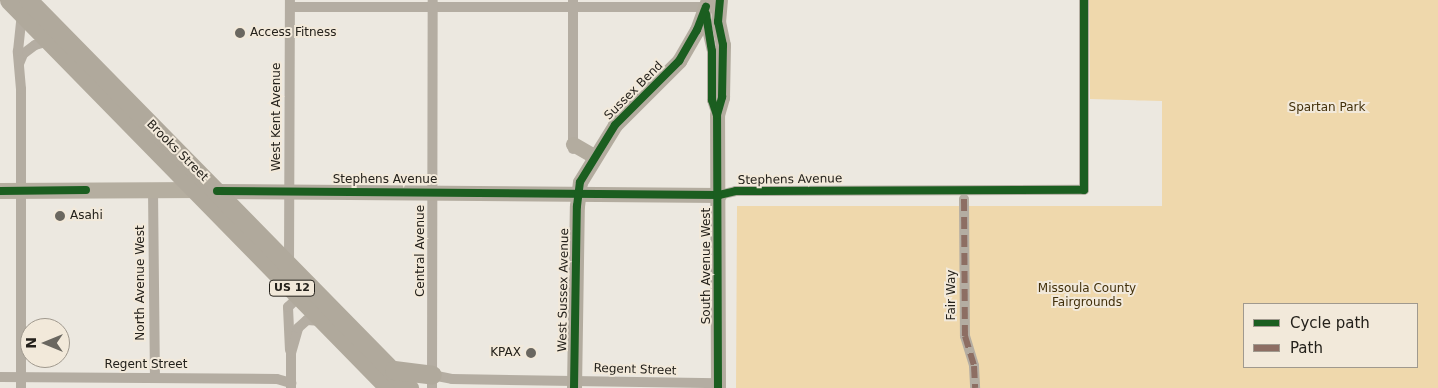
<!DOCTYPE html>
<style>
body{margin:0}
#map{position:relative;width:1438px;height:388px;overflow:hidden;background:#ece8e0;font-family:"DejaVu Sans",sans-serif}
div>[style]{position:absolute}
.green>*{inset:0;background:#efd8ac}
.street>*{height:10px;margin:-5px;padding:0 5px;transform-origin:5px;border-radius:5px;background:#b4ada2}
.secondary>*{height:15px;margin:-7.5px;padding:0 7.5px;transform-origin:7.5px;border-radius:7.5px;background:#b3ac9f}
.primary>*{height:16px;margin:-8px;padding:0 8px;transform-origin:8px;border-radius:8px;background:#b5aea0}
.highway>*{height:19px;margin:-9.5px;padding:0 9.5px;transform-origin:9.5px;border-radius:9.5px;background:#b0a99c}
.quiet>*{height:6px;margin-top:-3px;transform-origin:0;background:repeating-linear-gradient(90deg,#8d6e63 0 12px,transparent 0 18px)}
.cycleway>*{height:8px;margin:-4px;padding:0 4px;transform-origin:4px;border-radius:4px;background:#1b5e20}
.dots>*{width:14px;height:14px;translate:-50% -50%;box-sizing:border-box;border:2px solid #f2e9da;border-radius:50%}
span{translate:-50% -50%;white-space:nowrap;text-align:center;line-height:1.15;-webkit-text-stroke:4px #f2e9da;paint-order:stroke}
.shield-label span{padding:1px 4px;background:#f2e9da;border:1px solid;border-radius:4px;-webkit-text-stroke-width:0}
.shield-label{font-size:11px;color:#24211b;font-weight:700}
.poi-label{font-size:12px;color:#24211b}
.left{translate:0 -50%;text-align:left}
.right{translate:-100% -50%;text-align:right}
.street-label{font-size:12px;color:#24211b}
.park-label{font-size:12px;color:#42300b}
.legend{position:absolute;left:1243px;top:303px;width:175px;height:65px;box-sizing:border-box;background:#f2e9da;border:1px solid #a0998e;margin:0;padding:6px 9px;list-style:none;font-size:15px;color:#24211b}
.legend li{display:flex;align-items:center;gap:10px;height:25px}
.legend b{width:25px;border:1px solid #a0998e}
.north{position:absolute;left:20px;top:318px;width:50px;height:50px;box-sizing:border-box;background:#f2e9da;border:1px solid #a0998e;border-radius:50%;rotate:270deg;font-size:14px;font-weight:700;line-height:20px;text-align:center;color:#24211b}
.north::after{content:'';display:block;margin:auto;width:18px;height:22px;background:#6a6760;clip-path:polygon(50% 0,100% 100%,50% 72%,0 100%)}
</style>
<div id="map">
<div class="green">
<i style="clip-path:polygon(evenodd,1089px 0,1438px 0,1438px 388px,736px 388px,737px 206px,1162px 206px,1162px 101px,1090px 99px,1089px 0,1244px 304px,1417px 304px,1417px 367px,1244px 367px,1244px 304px)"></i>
</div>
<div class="street">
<i style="left:573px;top:1px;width:148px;rotate:90deg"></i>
<i style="left:290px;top:7px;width:416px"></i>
<i style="left:706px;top:7px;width:14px;rotate:94deg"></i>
<i style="left:705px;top:21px;width:31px;rotate:77deg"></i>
<i style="left:712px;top:51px;width:49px;rotate:90deg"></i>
<i style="left:712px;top:100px;width:16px;rotate:72deg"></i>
<i style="left:19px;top:64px;width:11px;rotate:-68deg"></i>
<i style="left:23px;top:54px;width:15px;rotate:-37deg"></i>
<i style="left:35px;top:45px;width:15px;rotate:-16deg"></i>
<i style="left:153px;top:190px;width:187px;rotate:89.4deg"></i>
<i style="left:719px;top:195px;width:17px;rotate:-13deg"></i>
<i style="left:736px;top:191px;width:348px;rotate:-0.2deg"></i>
<i style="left:1084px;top:190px;width:190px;rotate:-90deg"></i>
<i style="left:964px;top:199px;width:137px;rotate:89.6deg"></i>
<i style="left:965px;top:336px;width:31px;rotate:73deg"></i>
<i style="left:974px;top:366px;width:22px;rotate:87deg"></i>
<i style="left:289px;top:264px;width:264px;rotate:-89.8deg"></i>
<i style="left:290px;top:350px;width:43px;rotate:-92.7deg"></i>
<i style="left:288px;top:307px;width:16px;rotate:-43deg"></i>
<i style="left:432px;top:375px;width:20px;rotate:11deg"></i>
<i style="left:452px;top:379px;width:266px;rotate:0.9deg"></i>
<i style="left:0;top:377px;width:277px;rotate:0.4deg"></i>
<i style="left:277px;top:379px;width:15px;rotate:16deg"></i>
<i style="left:21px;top:388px;width:299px;rotate:-90deg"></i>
<i style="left:21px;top:89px;width:38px;rotate:-95deg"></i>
<i style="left:18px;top:51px;width:36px;rotate:-84deg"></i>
<i style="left:291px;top:388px;width:35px;rotate:-90deg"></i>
<i style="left:291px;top:353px;width:26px;rotate:-74deg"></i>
<i style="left:298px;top:328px;width:12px;rotate:-42deg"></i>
<i style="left:307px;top:320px;width:15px;rotate:4deg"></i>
<i style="left:432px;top:388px;width:387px;rotate:-89.9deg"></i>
</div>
<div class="secondary">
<i style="left:573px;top:144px;width:24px;rotate:30deg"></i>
<i style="left:217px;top:191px;width:502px;rotate:0.46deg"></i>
<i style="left:574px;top:388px;width:182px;rotate:-89.1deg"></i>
<i style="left:577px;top:206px;width:24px;rotate:-83deg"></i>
<i style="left:580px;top:182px;width:67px;rotate:-58.4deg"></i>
<i style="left:615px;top:125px;width:91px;rotate:-45deg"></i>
<i style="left:679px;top:61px;width:36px;rotate:-60deg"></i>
<i style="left:697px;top:30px;width:32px;rotate:-70deg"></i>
<i style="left:718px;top:388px;width:273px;rotate:-90.2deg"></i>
<i style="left:717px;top:115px;width:19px;rotate:-74deg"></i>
<i style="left:722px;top:97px;width:52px;rotate:-88.9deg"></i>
<i style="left:723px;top:45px;width:24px;rotate:-102deg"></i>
<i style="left:718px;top:22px;width:22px;rotate:-85deg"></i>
</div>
<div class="primary">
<i style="left:0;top:191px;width:203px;rotate:-0.3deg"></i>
</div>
<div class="highway">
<i style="left:9px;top:0;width:543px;rotate:45.6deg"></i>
<i style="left:28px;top:0;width:544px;rotate:45.52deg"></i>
<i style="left:394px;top:370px;width:38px;rotate:7deg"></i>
</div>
<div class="quiet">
<i style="left:964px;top:199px;width:137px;rotate:89.6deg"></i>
<i style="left:965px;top:336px;width:31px;rotate:73deg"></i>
<i style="left:974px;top:366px;width:22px;rotate:87deg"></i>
</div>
<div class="cycleway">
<i style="left:706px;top:14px;width:37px;rotate:81deg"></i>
<i style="left:712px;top:51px;width:49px;rotate:90deg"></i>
<i style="left:712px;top:100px;width:16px;rotate:72deg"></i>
<i style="left:0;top:191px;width:86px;rotate:-0.7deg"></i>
<i style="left:217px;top:191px;width:502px;rotate:0.46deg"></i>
<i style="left:719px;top:195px;width:17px;rotate:-13deg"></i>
<i style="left:736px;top:191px;width:348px;rotate:-0.2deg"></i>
<i style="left:1084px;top:190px;width:190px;rotate:-90deg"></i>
<i style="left:574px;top:388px;width:182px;rotate:-89.1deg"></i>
<i style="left:577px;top:206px;width:24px;rotate:-83deg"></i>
<i style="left:580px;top:182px;width:67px;rotate:-58.4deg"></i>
<i style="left:615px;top:125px;width:91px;rotate:-45deg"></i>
<i style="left:679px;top:61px;width:36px;rotate:-60deg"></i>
<i style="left:697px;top:30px;width:25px;rotate:-69deg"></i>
<i style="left:718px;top:388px;width:273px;rotate:-90.2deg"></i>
<i style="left:717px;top:115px;width:19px;rotate:-74deg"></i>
<i style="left:722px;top:97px;width:52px;rotate:-88.9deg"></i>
<i style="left:723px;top:45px;width:24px;rotate:-102deg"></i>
<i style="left:718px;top:22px;width:22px;rotate:-85deg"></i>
</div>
<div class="dots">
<i style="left:240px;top:33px;background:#6a6760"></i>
<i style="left:60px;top:216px;background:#6a6760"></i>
<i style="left:531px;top:353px;background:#6a6760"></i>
</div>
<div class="shield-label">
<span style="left:292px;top:288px">US 12</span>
</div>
<div class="poi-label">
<span class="left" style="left:250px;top:33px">Access Fitness</span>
<span class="left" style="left:70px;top:216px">Asahi</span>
<span class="right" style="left:521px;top:353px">KPAX</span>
</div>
<div class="street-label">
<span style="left:634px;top:91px;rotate:-45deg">Sussex Bend</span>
<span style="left:277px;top:117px;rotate:-90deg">West Kent Avenue</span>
<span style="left:177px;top:151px;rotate:45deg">Brooks Street</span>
<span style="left:385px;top:180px">Stephens Avenue</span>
<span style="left:790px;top:180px;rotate:-1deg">Stephens Avenue</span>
<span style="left:421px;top:251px;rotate:-90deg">Central Avenue</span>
<span style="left:707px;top:266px;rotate:-90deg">South Avenue West</span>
<span style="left:141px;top:283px;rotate:-90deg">North Avenue West</span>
<span style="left:564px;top:290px;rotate:-89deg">West Sussex Avenue</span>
<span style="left:952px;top:295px;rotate:-90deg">Fair Way</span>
<span style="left:146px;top:365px">Regent Street</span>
<span style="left:635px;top:370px;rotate:2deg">Regent Street</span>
</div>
<div class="park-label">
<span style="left:1327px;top:108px">Spartan Park</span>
<span style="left:1087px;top:296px">Missoula County<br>Fairgrounds</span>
</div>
<ul class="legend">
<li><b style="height:6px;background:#1b5e20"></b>Cycle path</li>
<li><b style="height:6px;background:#8d6e63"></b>Path</li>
</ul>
<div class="north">N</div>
</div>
